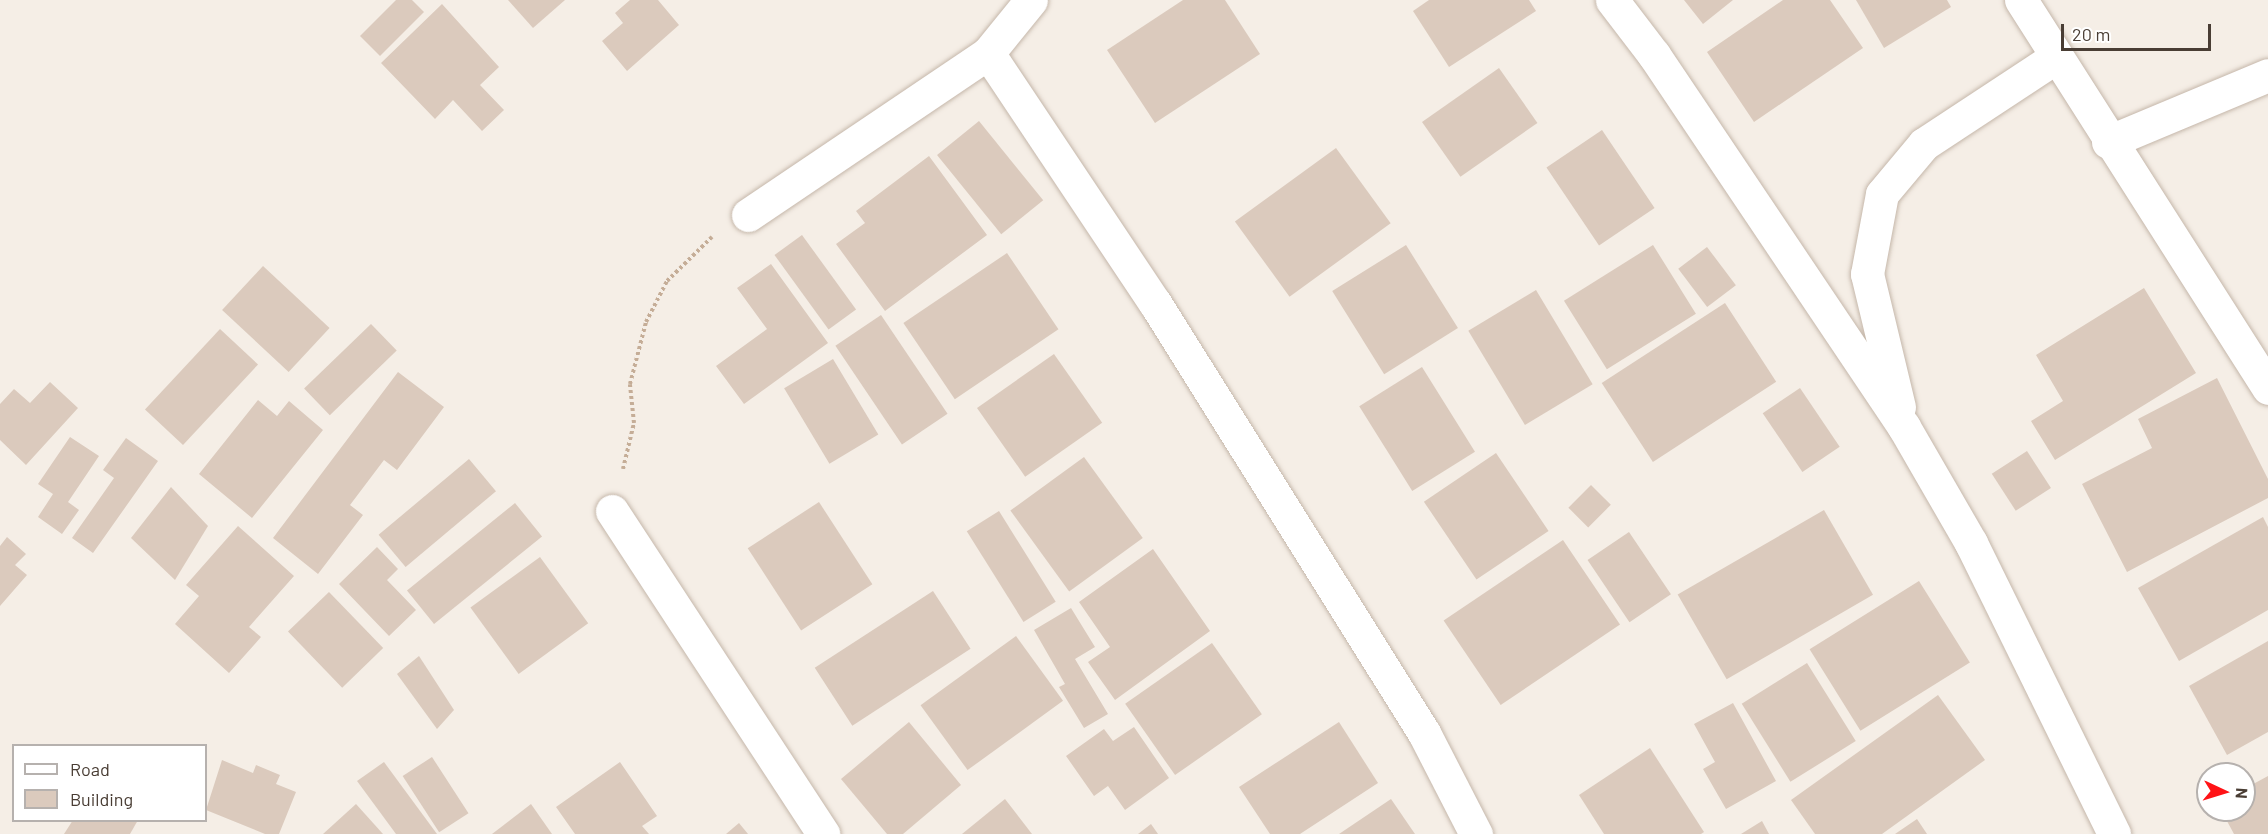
<!DOCTYPE html>
<style>
body{margin:0}
#map{position:relative;width:2268px;height:834px;overflow:hidden;background:#f5eee6;font-family:Barlow,sans-serif}
div>[style]{position:absolute}
.building>*{inset:0;background:#dbcabd;transform-origin:0 0}
.path>*{height:4px;margin-top:-2px;transform-origin:0;background:repeating-linear-gradient(90deg,#c5ad97 0 3px,transparent 0 6px)}
.roads{filter:drop-shadow(0 0 2px #c5b7aa) drop-shadow(0 0 2px #c5b7aa)}
.street>*{height:33px;margin:-16.5px;padding:0 16.5px;transform-origin:16.5px;border-radius:16.5px;background:#fff}
span{translate:-50% -50%;white-space:nowrap;text-align:center;line-height:1.15;-webkit-text-stroke:4.5px #fff;paint-order:stroke}
.legend{position:absolute;left:12px;top:744px;width:195px;height:78px;box-sizing:border-box;background:#fff;border:2px solid #b6b1ae;margin:0;padding:8px 10px;list-style:none;font-size:18px;color:#493d34}
.legend li{display:flex;align-items:center;gap:12px;height:30px}
.legend b{width:30px;border:2px solid #b6b1ae}
.north{position:absolute;left:2196px;top:762px;width:60px;height:60px;box-sizing:border-box;background:#fff;border:2px solid #b6b1ae;border-radius:50%;rotate:94deg;font-size:16px;font-weight:700;line-height:24px;text-align:center;color:#493d34}
.north::after{content:'';display:block;margin:auto;width:21px;height:27px;background:#ff1316;clip-path:polygon(50% 0,100% 100%,50% 72%,0 100%)}
.scale{position:absolute;left:2061px;top:24px;width:150px;height:27px;box-sizing:border-box;border:3px solid #493d34;border-top:0;padding-left:8px;font-size:18px;line-height:21px;white-space:nowrap;color:#493d34;-webkit-text-stroke:4px #fff;paint-order:stroke}
</style>
<div id="map">
<div class="building">
<i style="clip-path:polygon(396px 0,412px 0,424px 12px,380px 56px,360px 36px)"></i>
<i style="clip-path:polygon(508px 0,565px 0,533px 28px)"></i>
<i style="clip-path:polygon(630px 0,658px 0,679px 25px,627px 71px,602px 41px,623px 23px,615px 13px)"></i>
<i style="clip-path:polygon(1183px 0,1225px 0,1260px 54px,1155px 123px,1107px 50px)"></i>
<i style="clip-path:polygon(1429px 0,1529px 0,1536px 11px,1449px 67px,1413px 11px)"></i>
<i style="clip-path:polygon(1684px 0,1733px 0,1703px 24px)"></i>
<i style="clip-path:polygon(1783px 0,1830px 0,1863px 48px,1754px 122px,1707px 52px)"></i>
<i style="clip-path:polygon(1856px 0,1947px 0,1951px 7px,1884px 48px)"></i>
<i style="clip-path:polygon(442px 4px,499px 67px,480px 85px,504px 110px,482px 131px,453px 100px,435px 119px,381px 63px)"></i>
<i style="left:1499px;top:68px;width:67px;height:94px;rotate:55deg"></i>
<i style="left:979px;top:121px;width:102px;height:54px;rotate:51deg"></i>
<i style="left:1602px;top:130px;width:94px;height:67px;rotate:56deg"></i>
<i style="left:1336px;top:148px;width:93px;height:125px;rotate:54deg"></i>
<i style="clip-path:polygon(929px 156px,987px 235px,885px 311px,836px 244px,865px 223px,856px 211px)"></i>
<i style="left:802px;top:235px;width:92px;height:34px;rotate:54deg"></i>
<i style="left:1406px;top:245px;width:98px;height:87px;rotate:58deg"></i>
<i style="left:1653px;top:245px;width:81px;height:105px;rotate:58deg"></i>
<i style="left:1707px;top:247px;width:48px;height:36px;rotate:53deg"></i>
<i style="left:1007px;top:253px;width:92px;height:125px;rotate:56deg"></i>
<i style="clip-path:polygon(771px 264px,828px 343px,744px 404px,716px 366px,767px 329px,737px 288px)"></i>
<i style="left:263px;top:266px;width:91px;height:60px;rotate:43deg"></i>
<i style="clip-path:polygon(2144px 288px,2196px 373px,2055px 460px,2031px 421px,2063px 401px,2036px 355px)"></i>
<i style="left:1536px;top:290px;width:110px;height:79px;rotate:59deg"></i>
<i style="left:1725px;top:303px;width:94px;height:147px;rotate:57deg"></i>
<i style="left:881px;top:315px;width:119px;height:55px;rotate:56deg"></i>
<i style="left:371px;top:324px;width:37px;height:93px;rotate:46deg"></i>
<i style="left:220px;top:329px;width:52px;height:110px;rotate:43deg"></i>
<i style="left:1054px;top:354px;width:84px;height:94px;rotate:55deg"></i>
<i style="left:833px;top:359px;width:88px;height:57px;rotate:59deg"></i>
<i style="left:1422px;top:367px;width:100px;height:74px;rotate:58deg"></i>
<i style="clip-path:polygon(398px 372px,444px 407px,397px 470px,384px 460px,350px 505px,363px 515px,318px 574px,273px 538px)"></i>
<i style="clip-path:polygon(2217px 378px,2268px 479px,2268px 498px,2127px 572px,2082px 484px,2152px 448px,2138px 419px)"></i>
<i style="clip-path:polygon(50px 382px,78px 408px,26px 465px,0 440px,0 404px,14px 389px,30px 403px)"></i>
<i style="left:1800px;top:388px;width:71px;height:45px;rotate:56deg"></i>
<i style="clip-path:polygon(258px 400px,277px 416px,289px 401px,323px 430px,252px 518px,199px 474px)"></i>
<i style="clip-path:polygon(70px 437px,99px 456px,68px 502px,79px 510px,62px 534px,38px 517px,53px 494px,38px 484px)"></i>
<i style="clip-path:polygon(126px 438px,158px 461px,93px 553px,72px 538px,114px 478px,103px 470px)"></i>
<i style="left:2027px;top:451px;width:44px;height:42px;rotate:57deg"></i>
<i style="left:1496px;top:453px;width:94px;height:87px;rotate:56deg"></i>
<i style="left:1084px;top:457px;width:100px;height:91px;rotate:54deg"></i>
<i style="left:469px;top:459px;width:42px;height:118px;rotate:50deg"></i>
<i style="left:1591px;top:485px;width:28px;height:32px;rotate:45deg"></i>
<i style="clip-path:polygon(171px 487px,208px 526px,175px 580px,131px 538px)"></i>
<i style="left:819px;top:502px;width:98px;height:85px;rotate:57deg"></i>
<i style="left:515px;top:503px;width:43px;height:139px;rotate:51deg"></i>
<i style="left:1824px;top:510px;width:98px;height:169px;rotate:60deg"></i>
<i style="left:999px;top:511px;width:107px;height:38px;rotate:58deg"></i>
<i style="clip-path:polygon(2263px 517px,2268px 527px,2268px 610px,2179px 661px,2138px 588px)"></i>
<i style="clip-path:polygon(238px 526px,294px 576px,249px 627px,261px 637px,229px 673px,175px 624px,199px 596px,186px 585px)"></i>
<i style="left:1629px;top:532px;width:75px;height:50px;rotate:56deg"></i>
<i style="clip-path:polygon(7px 537px,26px 554px,15px 565px,27px 575px,0 606px,0 546px)"></i>
<i style="left:1563px;top:540px;width:102px;height:144px;rotate:56deg"></i>
<i style="clip-path:polygon(377px 547px,398px 569px,387px 580px,416px 610px,389px 636px,339px 584px)"></i>
<i style="clip-path:polygon(1153px 549px,1210px 631px,1115px 700px,1088px 662px,1110px 647px,1079px 602px)"></i>
<i style="left:540px;top:557px;width:82px;height:86px;rotate:54deg"></i>
<i style="left:1919px;top:581px;width:96px;height:129px;rotate:58deg"></i>
<i style="left:933px;top:591px;width:69px;height:141px;rotate:57deg"></i>
<i style="left:329px;top:592px;width:78px;height:57px;rotate:46deg"></i>
<i style="clip-path:polygon(1071px 608px,1095px 647px,1075px 659px,1108px 714px,1084px 728px,1059px 687px,1065px 684px,1034px 630px)"></i>
<i style="left:1016px;top:636px;width:80px;height:118px;rotate:54deg"></i>
<i style="clip-path:polygon(2268px 641px,2268px 732px,2227px 755px,2189px 686px)"></i>
<i style="left:1212px;top:643px;width:87px;height:106px;rotate:55deg"></i>
<i style="clip-path:polygon(419px 656px,454px 710px,437px 729px,397px 674px)"></i>
<i style="left:1807px;top:663px;width:92px;height:77px;rotate:58deg"></i>
<i style="clip-path:polygon(1938px 695px,1985px 760px,1882px 834px,1815px 834px,1791px 800px)"></i>
<i style="clip-path:polygon(1733px 703px,1776px 781px,1726px 809px,1703px 769px,1715px 762px,1694px 724px)"></i>
<i style="clip-path:polygon(909px 722px,961px 785px,903px 834px,887px 834px,841px 779px)"></i>
<i style="clip-path:polygon(1339px 722px,1378px 783px,1300px 834px,1270px 834px,1239px 787px)"></i>
<i style="clip-path:polygon(1134px 727px,1169px 778px,1125px 810px,1108px 786px,1094px 796px,1066px 756px,1104px 729px,1113px 741px)"></i>
<i style="clip-path:polygon(1650px 748px,1704px 832px,1701px 834px,1604px 834px,1579px 795px)"></i>
<i style="left:432px;top:757px;width:67px;height:35px;rotate:57deg"></i>
<i style="clip-path:polygon(222px 760px,253px 773px,256px 765px,280px 775px,276px 784px,296px 792px,279px 834px,265px 834px,206px 810px)"></i>
<i style="clip-path:polygon(384px 762px,437px 834px,396px 834px,357px 781px)"></i>
<i style="clip-path:polygon(620px 762px,657px 816px,642px 826px,649px 834px,575px 834px,556px 807px)"></i>
<i style="clip-path:polygon(2268px 776px,2268px 834px,2234px 834px,2221px 810px,2244px 810px,2244px 789px)"></i>
<i style="clip-path:polygon(1005px 799px,1032px 834px,962px 834px)"></i>
<i style="clip-path:polygon(1391px 799px,1415px 834px,1339px 834px)"></i>
<i style="clip-path:polygon(356px 804px,383px 834px,323px 834px)"></i>
<i style="clip-path:polygon(531px 804px,552px 834px,492px 834px)"></i>
<i style="clip-path:polygon(1917px 819px,1927px 834px,1895px 834px)"></i>
<i style="clip-path:polygon(73px 820px,138px 820px,130px 834px,64px 834px)"></i>
<i style="clip-path:polygon(1762px 821px,1769px 834px,1741px 834px)"></i>
<i style="clip-path:polygon(739px 823px,748px 834px,726px 834px)"></i>
<i style="clip-path:polygon(1151px 824px,1158px 834px,1138px 834px)"></i>
</div>
<div class="path">
<i style="left:623px;top:469px;width:47px;rotate:-76.6deg"></i>
<i style="left:634px;top:423px;width:39px;rotate:-96deg"></i>
<i style="left:630px;top:384px;width:64px;rotate:-75.5deg"></i>
<i style="left:646px;top:322px;width:46px;rotate:-62.9deg"></i>
<i style="left:667px;top:281px;width:63px;rotate:-44.4deg"></i>
</div>
<div class="roads">
<div class="street">
<i style="left:1612px;top:0;width:69px;rotate:52.6deg"></i>
<i style="left:1654px;top:55px;width:448px;rotate:56.1deg"></i>
<i style="left:1904px;top:427px;width:134px;rotate:60deg"></i>
<i style="left:1971px;top:543px;width:324px;rotate:63.8deg"></i>
<i style="left:2021px;top:0;width:460px;rotate:57.5deg"></i>
<i style="left:988px;top:53px;width:301px;rotate:56.3deg"></i>
<i style="left:1155px;top:303px;width:507px;rotate:57.97deg"></i>
<i style="left:1424px;top:733px;width:114px;rotate:62.8deg"></i>
<i style="left:2108px;top:142px;width:173px;rotate:-22.7deg"></i>
<i style="left:748px;top:215px;width:290px;rotate:-34deg"></i>
<i style="left:988px;top:53px;width:68px;rotate:-50.9deg"></i>
<i style="left:1899px;top:407px;width:137px;rotate:-103.5deg"></i>
<i style="left:1867px;top:274px;width:81px;rotate:-79.4deg"></i>
<i style="left:1882px;top:194px;width:65px;rotate:-50deg"></i>
<i style="left:1924px;top:144px;width:158px;rotate:-33.4deg"></i>
<i style="left:612px;top:511px;width:386px;rotate:56.8deg"></i>
</div>
</div>
<ul class="legend">
<li><b style="height:8px;background:#fff"></b>Road</li>
<li><b style="height:16px;background:#dbcabd"></b>Building</li>
</ul>
<div class="north">N</div>
<div class="scale">20 m</div>
</div>
